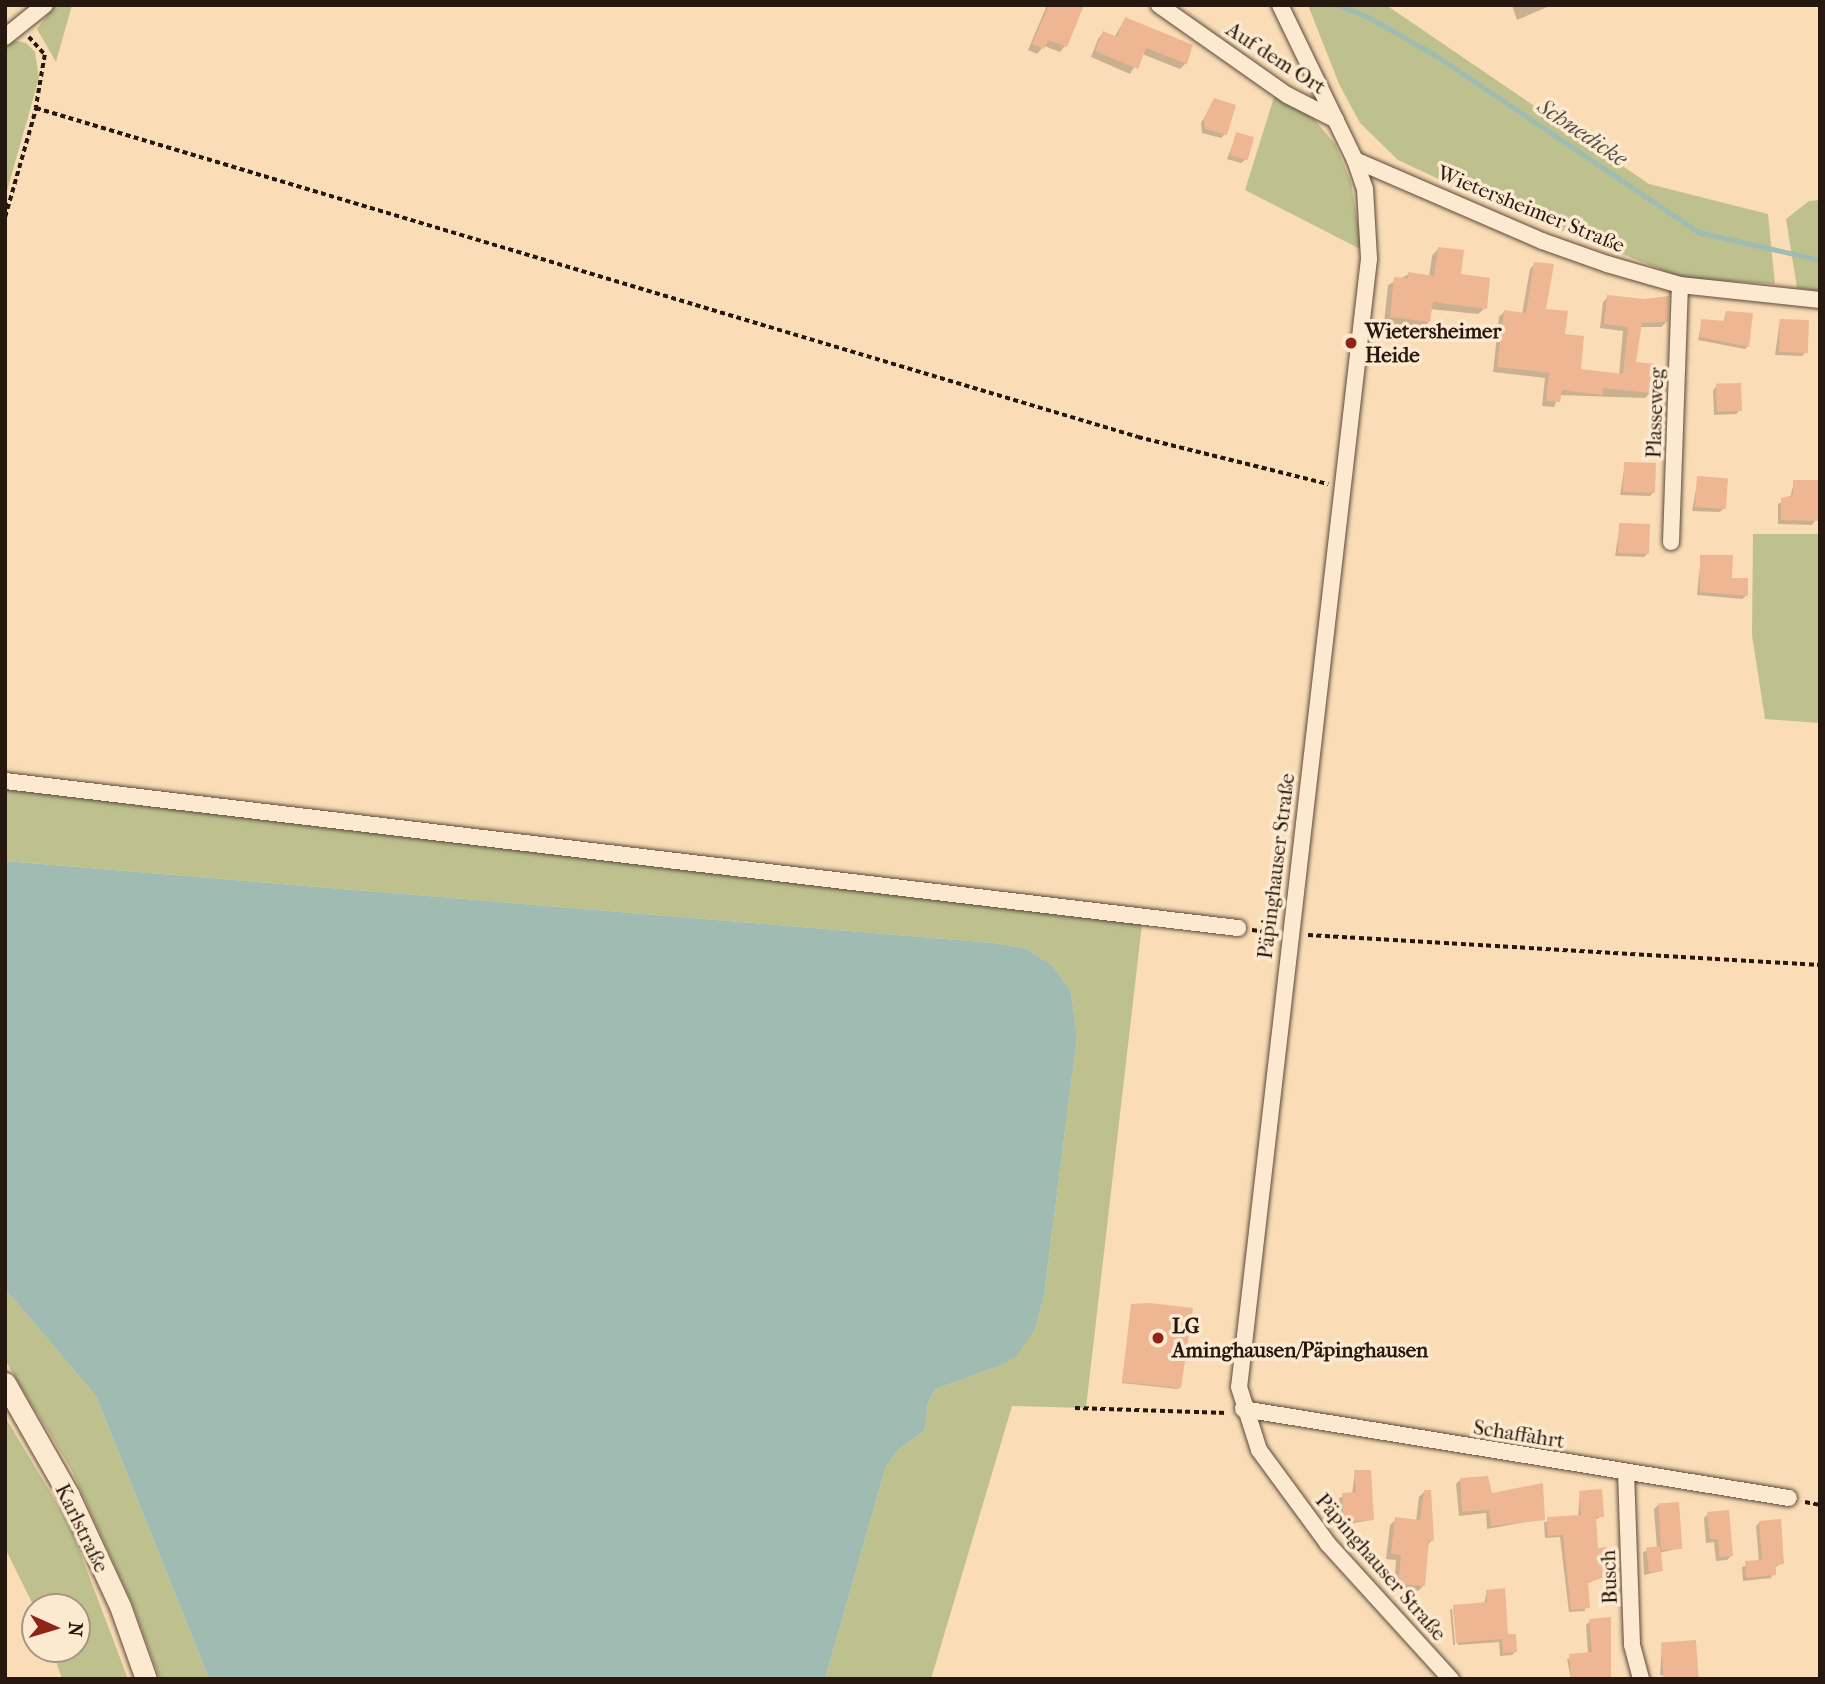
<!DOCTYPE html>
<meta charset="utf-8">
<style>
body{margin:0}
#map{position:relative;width:1825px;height:1684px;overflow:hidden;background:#faddb6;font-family:"IM FELL French Canon",serif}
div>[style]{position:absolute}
.green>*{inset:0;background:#bec18e}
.water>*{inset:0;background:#9fbbb2}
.shadow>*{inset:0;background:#0003;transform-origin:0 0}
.stream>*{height:5px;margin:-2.5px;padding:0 2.5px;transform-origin:2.5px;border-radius:2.5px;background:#9fbbb2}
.building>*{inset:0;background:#eeb692;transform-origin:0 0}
.path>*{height:3.5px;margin-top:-1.75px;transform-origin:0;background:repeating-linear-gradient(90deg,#27180f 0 5px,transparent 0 8.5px)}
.roads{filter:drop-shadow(0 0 2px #5c4939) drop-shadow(0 0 2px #5c4939)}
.street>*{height:16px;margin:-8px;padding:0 8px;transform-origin:8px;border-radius:8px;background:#fce9d0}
.secondary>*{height:21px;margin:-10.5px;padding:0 10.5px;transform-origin:10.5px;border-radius:10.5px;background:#fce9d0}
.dots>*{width:19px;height:19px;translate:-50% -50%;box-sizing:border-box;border:4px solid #fce9d0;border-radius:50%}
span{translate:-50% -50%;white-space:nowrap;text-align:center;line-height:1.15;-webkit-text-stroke:7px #fce9d0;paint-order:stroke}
.street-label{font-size:21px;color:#27180f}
.poi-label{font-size:21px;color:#27180f;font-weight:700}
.left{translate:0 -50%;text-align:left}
.water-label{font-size:23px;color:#515148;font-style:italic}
.frame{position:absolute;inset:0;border:7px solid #27180f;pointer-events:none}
.north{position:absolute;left:21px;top:1593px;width:70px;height:70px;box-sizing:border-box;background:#fce9d0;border:2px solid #a79583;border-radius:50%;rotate:94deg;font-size:19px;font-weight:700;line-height:28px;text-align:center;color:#27180f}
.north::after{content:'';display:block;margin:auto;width:24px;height:32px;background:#8f2418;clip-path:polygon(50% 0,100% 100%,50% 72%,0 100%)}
</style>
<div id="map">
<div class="green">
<i style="clip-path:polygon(55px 5px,72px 5px,56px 62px,37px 29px)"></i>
<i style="clip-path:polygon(1308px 5px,1389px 7px,1649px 184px,1768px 214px,1775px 284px,1683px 278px,1479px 198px,1398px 160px,1360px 123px,1339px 84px)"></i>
<i style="clip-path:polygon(12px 40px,26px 43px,35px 52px,39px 78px,5px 198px,5px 44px)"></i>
<i style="clip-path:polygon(1275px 94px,1314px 119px,1335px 144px,1351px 182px,1362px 250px,1245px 190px)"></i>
<i style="clip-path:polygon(1820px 200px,1820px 291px,1797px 288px,1786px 219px,1809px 201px)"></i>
<i style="clip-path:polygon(1753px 534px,1820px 534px,1820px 723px,1765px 719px,1752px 635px)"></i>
<i style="clip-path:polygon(5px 789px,1142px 924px,1086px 1408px,1012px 1406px,931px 1679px,825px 1679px,886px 1466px,899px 1449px,925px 1430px,928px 1402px,936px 1389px,1004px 1364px,1035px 1329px,1044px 1296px,1077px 1037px,1071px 992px,1053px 966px,1027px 949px,994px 943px,5px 861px)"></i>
<i style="clip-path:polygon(5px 1289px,96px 1396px,209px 1679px,160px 1679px,133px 1605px,71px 1469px,5px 1360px)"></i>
<i style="clip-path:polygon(5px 1417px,69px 1523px,128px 1679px,62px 1679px,52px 1649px,77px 1649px,77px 1607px,35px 1609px,5px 1548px)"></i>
</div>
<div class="water">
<i style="clip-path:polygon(5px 861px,994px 943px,1027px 949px,1053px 966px,1071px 992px,1077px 1037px,1044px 1296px,1035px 1329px,1017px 1355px,1004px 1364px,936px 1389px,928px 1402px,925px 1430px,899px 1449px,886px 1466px,825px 1679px,209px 1679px,96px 1396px,5px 1289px)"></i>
</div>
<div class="shadow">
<i style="clip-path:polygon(1047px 5px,1082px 5px,1065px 46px,1060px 52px,1044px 46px,1037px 54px,1028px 50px)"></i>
<i style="clip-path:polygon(1512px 5px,1552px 5px,1517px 20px)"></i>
<i style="clip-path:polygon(1125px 19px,1186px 63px,1180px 69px,1142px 54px,1130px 74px,1091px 57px,1098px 39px,1103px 33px,1114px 38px)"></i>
<i style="clip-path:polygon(1215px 100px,1225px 134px,1221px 138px,1202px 133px,1201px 123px)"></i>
<i style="clip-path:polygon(1237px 134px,1246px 159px,1241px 163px,1227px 159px)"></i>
<i style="clip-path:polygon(1438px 249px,1485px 308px,1478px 314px,1430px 309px,1429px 322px,1422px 328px,1384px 323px,1388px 285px,1409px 274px,1429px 277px,1432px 256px)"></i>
<i style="clip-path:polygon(1535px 264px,1544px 310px,1563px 336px,1579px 370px,1619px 375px,1623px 331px,1600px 328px,1603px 302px,1608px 297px,1666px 322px,1661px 327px,1639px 327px,1634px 364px,1650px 393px,1645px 398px,1559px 395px,1554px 407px,1542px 406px,1545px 378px,1493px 372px,1499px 317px,1504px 312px,1522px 314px,1530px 269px)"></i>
<i style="clip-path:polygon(1726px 312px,1748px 346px,1745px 349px,1698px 340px,1702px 321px,1723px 323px)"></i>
<i style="clip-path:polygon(1780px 320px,1806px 352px,1802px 356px,1775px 355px)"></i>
<i style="clip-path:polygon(1717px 386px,1740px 410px,1736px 414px,1714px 415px,1713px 390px)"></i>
<i style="clip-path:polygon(1625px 464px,1654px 492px,1650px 496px,1620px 495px)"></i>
<i style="clip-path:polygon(1698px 478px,1724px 508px,1720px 512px,1692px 511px)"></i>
<i style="clip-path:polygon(1794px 482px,1816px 520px,1812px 525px,1778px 524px,1778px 504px,1790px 498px)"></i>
<i style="clip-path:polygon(1620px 525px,1648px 553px,1644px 557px,1615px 556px)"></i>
<i style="clip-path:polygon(1701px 557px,1746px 596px,1742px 599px,1697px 595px)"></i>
<i style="clip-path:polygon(1132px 1306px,1179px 1388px,1178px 1389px,1122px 1383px)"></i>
<i style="clip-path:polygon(1355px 1472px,1372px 1520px,1341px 1525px,1339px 1498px,1352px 1494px)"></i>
<i style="clip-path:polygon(1460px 1480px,1490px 1495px,1543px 1519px,1487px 1529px,1486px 1513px,1459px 1516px,1456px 1484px)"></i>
<i style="clip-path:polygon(1425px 1491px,1432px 1540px,1427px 1546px,1423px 1586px,1418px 1591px,1394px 1589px,1396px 1560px,1386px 1559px,1390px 1525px,1396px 1519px,1416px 1521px,1419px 1497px)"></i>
<i style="clip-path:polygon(1580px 1492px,1602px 1516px,1595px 1520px,1596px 1550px,1607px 1575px,1586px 1584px,1585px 1611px,1569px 1612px,1560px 1537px,1545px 1538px,1544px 1522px,1578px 1517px)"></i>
<i style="clip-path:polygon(1658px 1505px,1680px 1548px,1659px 1553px,1661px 1571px,1644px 1575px,1643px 1552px,1657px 1548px,1654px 1509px)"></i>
<i style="clip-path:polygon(1708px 1514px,1731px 1556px,1727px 1560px,1716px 1561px,1714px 1542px,1706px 1543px,1704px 1518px)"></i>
<i style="clip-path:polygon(1760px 1522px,1782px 1563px,1774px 1568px,1771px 1578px,1743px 1581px,1742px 1567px,1759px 1562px,1756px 1526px)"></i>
<i style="clip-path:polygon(1487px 1591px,1516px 1651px,1512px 1655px,1500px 1656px,1499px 1642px,1458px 1645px,1453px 1608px,1484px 1604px)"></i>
<i style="left:1452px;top:1609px;width:36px;height:2px;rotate:85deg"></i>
<i style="clip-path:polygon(1590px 1621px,1609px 1679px,1571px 1679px,1567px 1659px,1588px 1654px,1586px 1625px)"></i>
<i style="clip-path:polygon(1662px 1645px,1677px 1678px,1660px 1675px)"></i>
</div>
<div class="stream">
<i style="left:1337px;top:5px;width:33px;rotate:21deg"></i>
<i style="left:1368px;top:17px;width:77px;rotate:29.6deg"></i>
<i style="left:1435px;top:55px;width:317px;rotate:33.9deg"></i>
<i style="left:1698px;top:232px;width:125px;rotate:12.9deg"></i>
</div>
<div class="building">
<i style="clip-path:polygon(1049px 5px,1084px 5px,1067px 47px,1048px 40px,1044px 49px,1032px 44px)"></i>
<i style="clip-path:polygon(1125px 17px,1193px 45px,1187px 64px,1146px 48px,1138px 69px,1095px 51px,1103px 31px,1117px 37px)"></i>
<i style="clip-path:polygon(1214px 98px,1236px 105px,1227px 135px,1205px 129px,1204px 118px)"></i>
<i style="left:1236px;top:132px;width:19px;height:24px;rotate:16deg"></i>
<i style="clip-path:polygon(1438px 247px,1464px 250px,1461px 274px,1490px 278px,1487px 309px,1433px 302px,1430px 322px,1390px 317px,1394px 277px,1408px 278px,1408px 272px,1434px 276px)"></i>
<i style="clip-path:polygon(1534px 262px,1554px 264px,1546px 309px,1568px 311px,1565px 334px,1584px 336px,1581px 369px,1623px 374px,1628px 327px,1604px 324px,1607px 295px,1644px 299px,1669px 296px,1668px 322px,1642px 323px,1636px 362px,1655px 364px,1652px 393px,1603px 388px,1603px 395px,1562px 390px,1560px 402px,1546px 401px,1549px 373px,1497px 367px,1504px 310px,1526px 313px)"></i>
<i style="clip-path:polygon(1726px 311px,1753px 313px,1749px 347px,1700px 337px,1701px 319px,1725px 321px)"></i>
<i style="left:1780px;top:319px;width:29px;height:33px;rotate:2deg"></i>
<i style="left:1741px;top:383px;width:28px;height:25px;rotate:88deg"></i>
<i style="left:1624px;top:462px;width:32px;height:30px;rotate:2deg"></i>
<i style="left:1697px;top:476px;width:31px;height:31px;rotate:4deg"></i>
<i style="clip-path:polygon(1793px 480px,1819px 480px,1818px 521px,1781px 520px,1781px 498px,1793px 495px)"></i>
<i style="left:1619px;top:523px;width:31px;height:30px;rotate:2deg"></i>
<i style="clip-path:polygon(1700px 555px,1733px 555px,1732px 578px,1748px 578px,1748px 596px,1700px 592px)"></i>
<i style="clip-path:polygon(1150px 1303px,1193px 1308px,1181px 1388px,1122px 1382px,1131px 1304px)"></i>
<i style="clip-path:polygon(1354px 1470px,1371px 1470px,1374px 1520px,1344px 1522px,1342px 1493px,1356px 1492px)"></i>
<i style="clip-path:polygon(1488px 1476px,1492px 1493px,1543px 1483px,1545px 1520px,1491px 1526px,1489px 1510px,1462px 1512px,1460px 1478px)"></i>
<i style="clip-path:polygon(1602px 1489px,1604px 1517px,1596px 1517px,1598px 1548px,1607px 1547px,1609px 1576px,1588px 1582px,1590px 1608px,1571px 1610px,1563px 1535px,1548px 1536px,1547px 1517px,1581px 1515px,1579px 1491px)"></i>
<i style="clip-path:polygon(1424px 1490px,1431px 1490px,1434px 1541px,1429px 1540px,1425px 1586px,1398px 1584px,1401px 1555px,1391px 1554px,1395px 1517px,1420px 1520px)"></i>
<i style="left:1679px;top:1502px;width:47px;height:21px;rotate:86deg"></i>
<i style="clip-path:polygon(1729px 1510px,1733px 1556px,1719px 1557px,1718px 1539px,1710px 1539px,1707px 1512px)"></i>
<i style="clip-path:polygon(1781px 1519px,1784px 1564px,1776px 1565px,1776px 1575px,1746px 1578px,1745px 1561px,1762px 1560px,1759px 1521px)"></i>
<i style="left:1660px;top:1546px;width:25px;height:14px;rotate:83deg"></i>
<i style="clip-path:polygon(1505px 1588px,1508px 1634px,1516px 1634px,1517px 1652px,1503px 1653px,1502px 1639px,1456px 1643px,1453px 1605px,1487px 1602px,1486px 1590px)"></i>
<i style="clip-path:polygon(1611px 1617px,1611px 1679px,1571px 1679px,1569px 1654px,1592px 1652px,1589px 1619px)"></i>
<i style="left:1696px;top:1640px;width:39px;height:35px;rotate:86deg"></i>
</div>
<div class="path">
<i style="left:29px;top:37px;width:24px;rotate:48deg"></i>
<i style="left:45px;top:55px;width:54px;rotate:99.6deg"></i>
<i style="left:36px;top:108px;width:1150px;rotate:16.62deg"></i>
<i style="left:1138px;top:437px;width:196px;rotate:13.9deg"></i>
<i style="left:5px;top:217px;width:113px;rotate:-74.1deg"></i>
<i style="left:1252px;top:930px;width:24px;rotate:7deg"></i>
<i style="left:1308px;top:935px;width:513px;rotate:3.35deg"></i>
<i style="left:1075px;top:1408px;width:152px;rotate:1.9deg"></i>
<i style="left:1805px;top:1502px;width:15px;rotate:11deg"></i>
</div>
<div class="roads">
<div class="street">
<i style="left:1159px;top:5px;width:156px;rotate:35.1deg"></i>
<i style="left:1287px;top:95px;width:55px;rotate:27deg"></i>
<i style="left:1280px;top:5px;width:172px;rotate:64.2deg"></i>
<i style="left:1355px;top:160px;width:31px;rotate:71deg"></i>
<i style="left:1365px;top:189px;width:70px;rotate:86.7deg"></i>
<i style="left:1369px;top:259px;width:1135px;rotate:96.57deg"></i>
<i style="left:1239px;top:1387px;width:66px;rotate:72.4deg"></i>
<i style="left:1259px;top:1450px;width:117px;rotate:53.7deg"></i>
<i style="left:1328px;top:1544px;width:183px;rotate:47.7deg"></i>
<i style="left:5px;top:37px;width:51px;rotate:-38.7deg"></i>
<i style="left:1355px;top:160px;width:204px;rotate:23.4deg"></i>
<i style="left:1542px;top:241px;width:69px;rotate:19.5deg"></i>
<i style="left:1607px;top:264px;width:76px;rotate:16deg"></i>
<i style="left:1680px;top:285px;width:141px;rotate:6.1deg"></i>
<i style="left:1671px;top:542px;width:257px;rotate:-88deg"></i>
<i style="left:5px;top:781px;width:1242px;rotate:6.8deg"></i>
<i style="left:1243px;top:1409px;width:553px;rotate:9.26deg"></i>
<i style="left:1626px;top:1472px;width:173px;rotate:88deg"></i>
<i style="left:1632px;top:1645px;width:35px;rotate:75deg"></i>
</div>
<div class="secondary">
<i style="left:5px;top:1383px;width:128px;rotate:60.4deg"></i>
<i style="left:68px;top:1494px;width:123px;rotate:65.1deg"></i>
<i style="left:120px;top:1606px;width:77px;rotate:70.4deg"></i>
</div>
</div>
<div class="dots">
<i style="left:1351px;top:343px;background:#8f2418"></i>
<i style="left:1158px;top:1338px;background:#8f2418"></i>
</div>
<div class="street-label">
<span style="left:1276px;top:58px;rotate:33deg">Auf dem Ort</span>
<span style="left:1531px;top:209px;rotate:22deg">Wietersheimer Straße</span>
<span style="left:1655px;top:413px;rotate:-88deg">Plasseweg</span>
<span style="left:1276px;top:866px;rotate:-83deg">Päpinghauser Straße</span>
<span style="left:1519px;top:1434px;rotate:9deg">Schaffahrt</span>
<span style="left:82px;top:1528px;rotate:64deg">Karlstraße</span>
<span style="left:1381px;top:1567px;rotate:49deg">Päpinghauser Straße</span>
<span style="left:1609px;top:1577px;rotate:-92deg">Busch</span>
</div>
<div class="poi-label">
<span class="left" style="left:1365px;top:343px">Wietersheimer<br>Heide</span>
<span class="left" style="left:1172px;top:1338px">LG<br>Aminghausen/Päpinghausen</span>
</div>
<div class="water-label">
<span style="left:1582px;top:133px;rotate:34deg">Schnedicke</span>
</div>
<div class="frame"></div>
<div class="north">N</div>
</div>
